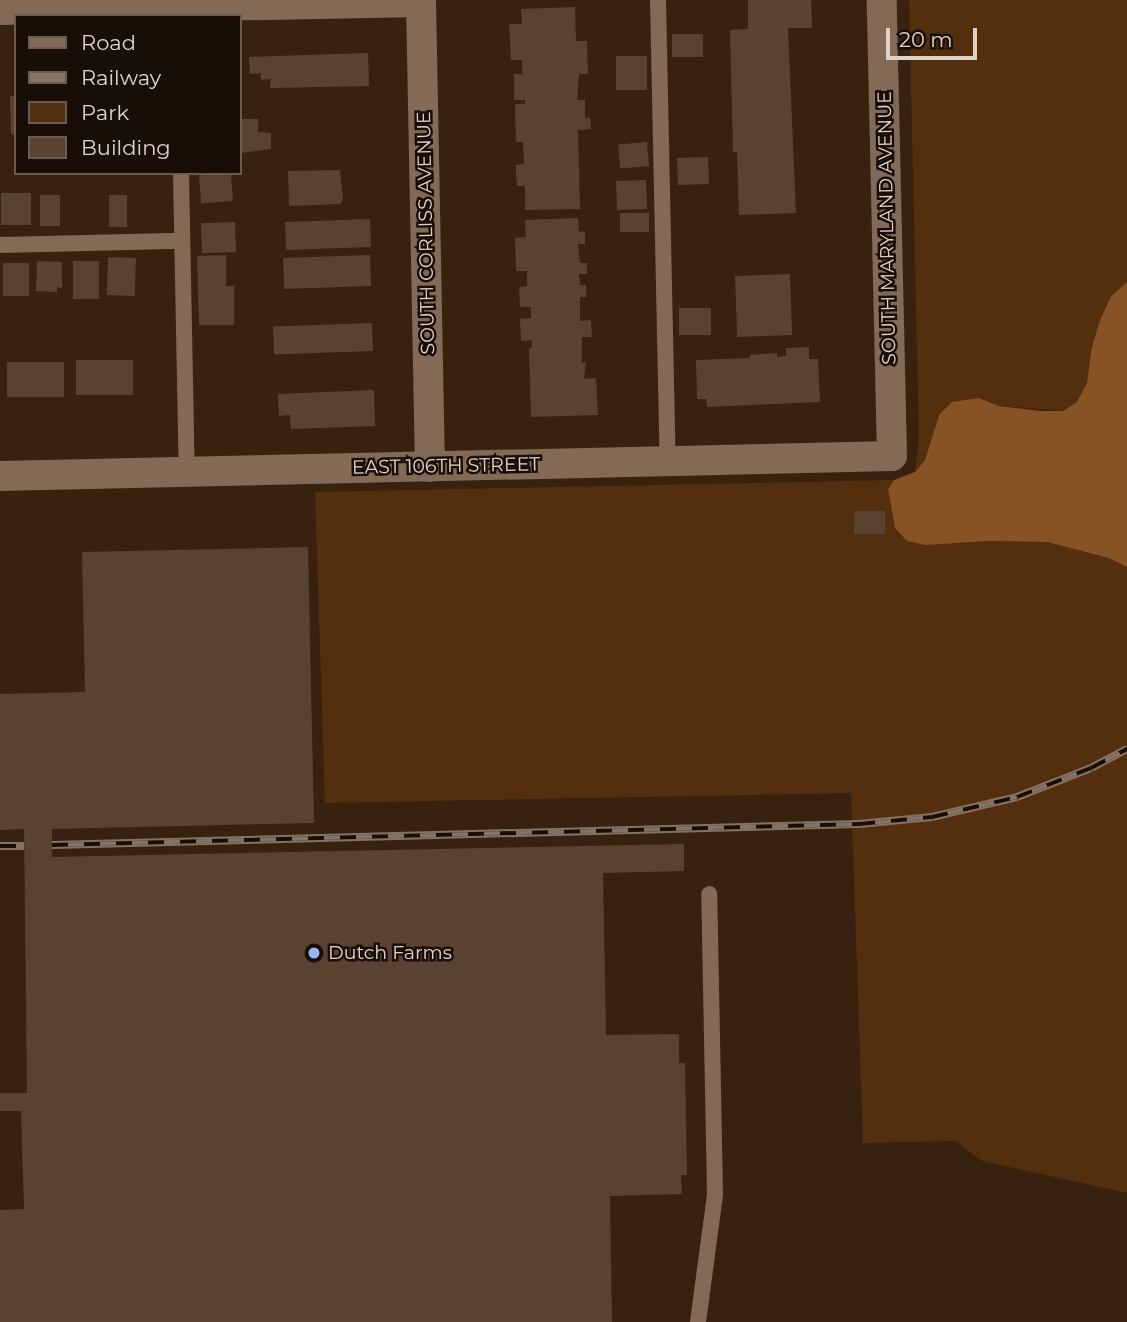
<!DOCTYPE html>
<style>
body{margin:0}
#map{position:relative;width:1127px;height:1322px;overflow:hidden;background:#372210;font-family:Montserrat,sans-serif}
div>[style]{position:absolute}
.green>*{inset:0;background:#532f0d}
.forest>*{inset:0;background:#875224}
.building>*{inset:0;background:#594230;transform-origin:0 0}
.lane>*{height:16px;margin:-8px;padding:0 8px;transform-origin:8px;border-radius:8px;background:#836a56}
.street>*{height:30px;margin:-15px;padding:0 15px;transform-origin:15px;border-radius:15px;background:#836a56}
.rail>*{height:8px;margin-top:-4px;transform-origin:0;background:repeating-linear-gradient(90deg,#180e07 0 16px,#847263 0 32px);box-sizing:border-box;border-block:2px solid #847263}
.dots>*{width:19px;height:19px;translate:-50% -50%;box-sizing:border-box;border:4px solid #180e07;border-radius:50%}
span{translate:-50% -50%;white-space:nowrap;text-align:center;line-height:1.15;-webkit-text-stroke:5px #180e07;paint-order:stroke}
.street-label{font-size:19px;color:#e1d2c8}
.poi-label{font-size:19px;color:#e1d2c8}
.left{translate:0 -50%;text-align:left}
.legend{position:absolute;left:14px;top:14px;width:228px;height:161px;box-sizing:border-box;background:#180e07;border:2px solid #685c54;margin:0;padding:9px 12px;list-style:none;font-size:21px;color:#e1d2c8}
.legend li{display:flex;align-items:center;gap:14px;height:35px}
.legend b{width:35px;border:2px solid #685c54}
.scale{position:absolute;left:886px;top:28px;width:91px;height:32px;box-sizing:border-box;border:4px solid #e1d2c8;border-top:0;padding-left:9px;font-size:21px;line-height:24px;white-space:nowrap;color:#e1d2c8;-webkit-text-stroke:5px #180e07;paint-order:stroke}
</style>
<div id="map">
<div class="green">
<i style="clip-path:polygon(909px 0,1127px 0,1127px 282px,1111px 296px,1091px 351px,1087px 383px,1078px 402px,1063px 411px,999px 406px,979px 398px,939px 415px,925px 460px,915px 472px,919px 437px)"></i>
<i style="clip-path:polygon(894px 480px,888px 489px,895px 528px,987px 541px,1047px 542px,1109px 558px,1127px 567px,1127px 1193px,982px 1161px,956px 1141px,863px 1143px,851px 793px,325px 803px,315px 492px)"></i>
</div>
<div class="forest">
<i style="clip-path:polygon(1127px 282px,1127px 567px,1109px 558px,1047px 542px,987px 541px,925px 545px,907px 541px,895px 528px,888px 489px,894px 480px,915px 472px,925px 460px,939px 415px,952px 402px,979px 398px,999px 406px,1041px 411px,1063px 411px,1077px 402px,1087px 383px,1091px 351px,1099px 323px,1111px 296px)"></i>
</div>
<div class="building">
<i style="clip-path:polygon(748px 0,811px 0,812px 28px,788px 28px,796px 213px,739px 215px,737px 152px,733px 152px,730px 30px,748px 29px)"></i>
<i style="clip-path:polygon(575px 7px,576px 41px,587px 41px,588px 74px,579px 74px,577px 100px,585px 100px,585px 118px,590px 118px,591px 129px,578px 130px,580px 209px,525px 210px,525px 186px,517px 186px,516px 176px,516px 165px,524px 164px,523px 142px,516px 142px,515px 104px,525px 104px,525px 100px,514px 100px,514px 74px,522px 74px,522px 60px,511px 60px,509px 24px,522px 24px,521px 9px)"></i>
<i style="left:672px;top:34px;width:31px;height:23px"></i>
<i style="clip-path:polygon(368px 53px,369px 86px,270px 88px,271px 79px,261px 80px,261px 73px,250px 74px,249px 57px)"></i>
<i style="left:616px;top:56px;width:31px;height:34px"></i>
<i style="clip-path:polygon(10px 96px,16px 96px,16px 134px,11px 134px)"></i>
<i style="clip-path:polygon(240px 119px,258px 119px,258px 132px,271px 133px,271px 149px,240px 153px)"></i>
<i style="left:647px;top:142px;width:24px;height:29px;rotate:85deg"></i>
<i style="left:708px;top:157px;width:27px;height:31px;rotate:88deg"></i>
<i style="clip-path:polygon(340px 170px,343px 200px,340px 204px,289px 206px,288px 171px)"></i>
<i style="left:231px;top:173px;width:28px;height:32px;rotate:86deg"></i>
<i style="left:646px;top:180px;width:29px;height:30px;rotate:88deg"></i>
<i style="left:31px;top:193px;width:32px;height:30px;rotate:90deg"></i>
<i style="left:40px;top:195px;width:20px;height:31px"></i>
<i style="left:109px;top:195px;width:18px;height:32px"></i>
<i style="left:620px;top:213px;width:29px;height:19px"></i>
<i style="clip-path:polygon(578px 218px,579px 232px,585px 231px,585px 244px,578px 244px,580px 263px,587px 263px,587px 274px,579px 274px,580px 285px,586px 285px,586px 297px,580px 297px,580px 321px,591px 320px,592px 337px,582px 337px,582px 363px,586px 362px,584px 379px,596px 378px,598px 415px,531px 417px,529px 348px,532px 348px,532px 340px,521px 341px,520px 319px,531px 318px,531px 307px,520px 307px,519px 287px,527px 286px,527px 271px,516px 271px,515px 238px,526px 237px,525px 220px)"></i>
<i style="left:370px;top:219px;width:28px;height:85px;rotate:88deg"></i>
<i style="left:235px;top:222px;width:30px;height:34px;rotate:88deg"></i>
<i style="clip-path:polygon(226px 255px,226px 286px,234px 286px,234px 325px,199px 325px,197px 256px)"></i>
<i style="left:370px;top:255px;width:31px;height:87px;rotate:88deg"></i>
<i style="left:108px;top:257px;width:28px;height:38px;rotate:2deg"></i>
<i style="clip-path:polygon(37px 261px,62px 262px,62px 288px,57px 287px,57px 292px,36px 291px)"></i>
<i style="left:73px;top:261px;width:26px;height:38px"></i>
<i style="left:3px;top:263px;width:26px;height:33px"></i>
<i style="left:790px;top:274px;width:61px;height:55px;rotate:88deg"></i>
<i style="left:679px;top:308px;width:32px;height:27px"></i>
<i style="left:372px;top:323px;width:28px;height:99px;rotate:88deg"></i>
<i style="clip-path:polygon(809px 347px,809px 359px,818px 359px,820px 402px,707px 407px,706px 399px,697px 399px,696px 360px,750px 358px,750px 355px,777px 353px,777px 357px,786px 356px,786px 348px)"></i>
<i style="left:133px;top:360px;width:35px;height:57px;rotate:90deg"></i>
<i style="left:7px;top:362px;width:57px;height:35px"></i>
<i style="clip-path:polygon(374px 390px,375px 426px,291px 429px,290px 415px,279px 416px,278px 394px)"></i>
<i style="left:885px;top:511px;width:23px;height:31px;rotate:90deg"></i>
<i style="clip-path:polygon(308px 547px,314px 823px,52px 829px,52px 857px,684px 844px,684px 871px,603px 873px,606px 1035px,679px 1034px,679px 1063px,685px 1063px,687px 1175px,681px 1175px,682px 1194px,610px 1196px,612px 1322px,0 1322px,0 1210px,24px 1209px,21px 1111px,0 1111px,0 1093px,27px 1093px,24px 829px,0 830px,0 694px,85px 692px,82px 552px)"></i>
</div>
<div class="lane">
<i style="left:658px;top:0;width:461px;rotate:88.8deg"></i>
<i style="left:181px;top:173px;width:299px;rotate:88.9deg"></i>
<i style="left:0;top:245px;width:182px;rotate:-1.3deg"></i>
<i style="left:698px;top:1322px;width:129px;rotate:-82.4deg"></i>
<i style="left:715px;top:1194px;width:300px;rotate:-91.1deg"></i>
</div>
<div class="street">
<i style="left:421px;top:0;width:467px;rotate:88.9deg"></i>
<i style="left:0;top:10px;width:421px;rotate:-1.1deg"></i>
<i style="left:0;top:476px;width:892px;rotate:-1.28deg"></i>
<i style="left:892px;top:456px;width:456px;rotate:-91.3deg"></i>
</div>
<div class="rail">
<i style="left:52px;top:845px;width:807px;rotate:-1.49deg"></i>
<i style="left:859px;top:824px;width:73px;rotate:-5.5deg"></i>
<i style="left:932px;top:817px;width:87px;rotate:-13.2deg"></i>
<i style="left:1017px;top:797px;width:79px;rotate:-21.4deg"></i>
<i style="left:1091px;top:768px;width:41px;rotate:-27.8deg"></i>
<i style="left:0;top:846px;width:24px"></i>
</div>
<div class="dots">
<i style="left:314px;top:953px;background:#9bb4fd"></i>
</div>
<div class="street-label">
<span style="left:887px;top:228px;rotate:-91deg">SOUTH MARYLAND AVENUE</span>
<span style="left:426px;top:233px;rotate:-91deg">SOUTH CORLISS AVENUE</span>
<span style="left:446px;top:466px;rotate:-1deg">EAST 106TH STREET</span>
</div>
<div class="poi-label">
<span class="left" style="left:328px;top:953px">Dutch Farms</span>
</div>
<ul class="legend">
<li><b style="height:9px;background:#836a56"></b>Road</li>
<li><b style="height:9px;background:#847263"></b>Railway</li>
<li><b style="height:19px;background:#532f0d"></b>Park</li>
<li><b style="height:19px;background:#594230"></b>Building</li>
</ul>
<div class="scale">20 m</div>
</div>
